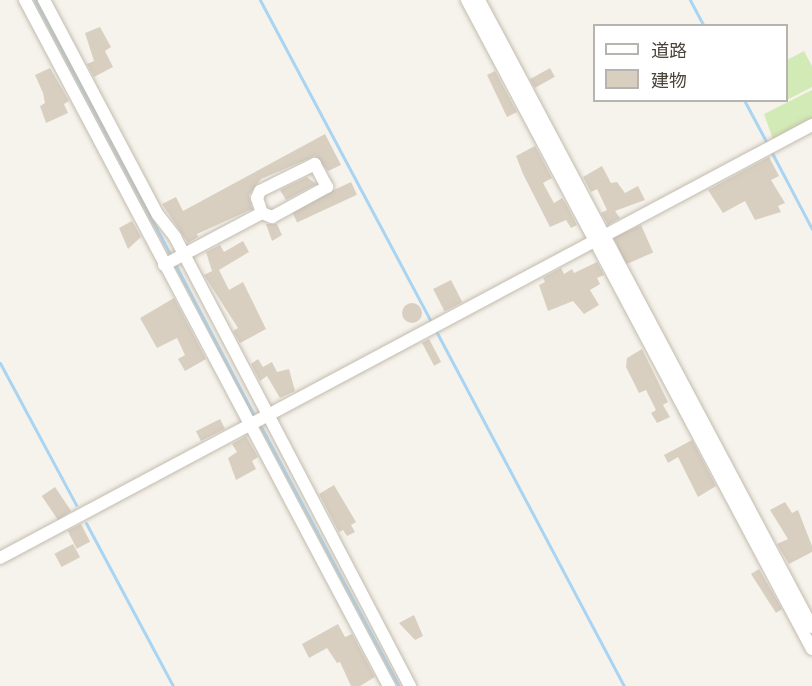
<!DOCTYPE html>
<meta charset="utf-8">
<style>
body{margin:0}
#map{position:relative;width:812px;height:686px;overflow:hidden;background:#f6f3ec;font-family:"Fira Sans","Noto Sans JP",sans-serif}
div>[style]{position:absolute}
.green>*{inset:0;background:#d2eab5}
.stream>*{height:3px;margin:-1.5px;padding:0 1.5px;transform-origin:1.5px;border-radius:1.5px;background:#a9d4f2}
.building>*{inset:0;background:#d8cfc1;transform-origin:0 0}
.round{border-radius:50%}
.roads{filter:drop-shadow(0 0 2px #c2bbae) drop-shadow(0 0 2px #c2bbae)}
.minor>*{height:12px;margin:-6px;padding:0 6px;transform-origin:6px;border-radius:6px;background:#fff}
span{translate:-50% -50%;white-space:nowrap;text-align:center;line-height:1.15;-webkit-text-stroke:5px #fff;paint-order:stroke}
.legend{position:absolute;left:593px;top:24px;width:195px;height:78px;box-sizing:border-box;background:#fff;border:2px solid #b7b4b0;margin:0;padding:8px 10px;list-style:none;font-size:18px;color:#4b4439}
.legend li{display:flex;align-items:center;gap:12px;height:30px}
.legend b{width:30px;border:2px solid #b7b4b0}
</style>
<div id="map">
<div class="green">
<i style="clip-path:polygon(804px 51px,812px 66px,812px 87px,787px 100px,787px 60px)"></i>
<i style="clip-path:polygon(812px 90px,812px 121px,774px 142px,764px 114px)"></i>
</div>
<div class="stream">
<i style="left:35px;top:0;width:292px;rotate:62deg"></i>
<i style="left:260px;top:0;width:364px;rotate:62deg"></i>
<i style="left:690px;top:0;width:30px;rotate:62deg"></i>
<i style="left:744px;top:100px;width:51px;rotate:61.9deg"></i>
<i style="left:771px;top:151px;width:88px;rotate:62.3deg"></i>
<i style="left:175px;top:264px;width:173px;rotate:62.4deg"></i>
<i style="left:436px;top:331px;width:402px;rotate:62.1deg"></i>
<i style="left:0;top:363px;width:161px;rotate:61.8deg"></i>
<i style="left:259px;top:423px;width:298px;rotate:62deg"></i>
<i style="left:86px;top:523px;width:185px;rotate:61.9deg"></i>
</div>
<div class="building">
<i style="clip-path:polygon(100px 27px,111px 47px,105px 51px,113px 67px,94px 77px,87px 64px,94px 61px,85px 33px)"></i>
<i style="clip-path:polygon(50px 68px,69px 101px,64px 104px,68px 113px,46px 123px,40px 106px,45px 103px,43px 93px,35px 75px)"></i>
<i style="left:550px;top:68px;width:10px;height:23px;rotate:61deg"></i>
<i style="clip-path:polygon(495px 71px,517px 112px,507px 117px,487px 75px)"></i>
<i style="clip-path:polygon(325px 134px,341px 165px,328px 171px,315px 156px,261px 179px,249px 195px,252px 209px,197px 234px,198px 237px,188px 243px,162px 204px,176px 197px,183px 211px)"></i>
<i style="clip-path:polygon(535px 146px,552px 178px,543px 183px,554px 203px,562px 198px,566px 204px,577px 225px,571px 228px,566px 220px,550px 227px,523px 174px,516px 156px)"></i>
<i style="clip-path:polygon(769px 157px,779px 176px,771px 180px,785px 203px,778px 206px,781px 212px,755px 220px,745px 201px,723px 213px,708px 190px)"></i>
<i style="clip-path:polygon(602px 166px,611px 183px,617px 182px,625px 193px,638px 186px,645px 200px,615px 211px,620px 218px,608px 225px,601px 213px,607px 210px,597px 189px,591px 192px,583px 177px)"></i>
<i style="clip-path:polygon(307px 177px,316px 184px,286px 200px,280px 190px)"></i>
<i style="left:351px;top:182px;width:14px;height:66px;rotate:65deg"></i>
<i style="clip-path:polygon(132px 221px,141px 237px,128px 249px,119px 228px)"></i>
<i style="clip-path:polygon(266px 224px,277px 224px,282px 235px,272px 241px)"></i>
<i style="left:641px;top:225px;width:30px;height:30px;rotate:66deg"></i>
<i style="clip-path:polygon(243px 241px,249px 252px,219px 270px,229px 290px,243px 282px,266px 329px,240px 343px,233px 331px,238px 328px,204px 275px,212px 271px,206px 252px,220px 245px,224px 252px)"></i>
<i style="clip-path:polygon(597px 262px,604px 275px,597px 278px,600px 284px,590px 290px,599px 305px,584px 314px,573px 301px,548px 311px,539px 285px,545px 282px,543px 278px,561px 268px,564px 274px,572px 269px,574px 273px)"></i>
<i style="left:451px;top:280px;width:25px;height:20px;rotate:63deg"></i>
<i style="clip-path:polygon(174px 298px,206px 359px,185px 371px,178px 359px,185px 355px,177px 338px,157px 348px,140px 318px)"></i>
<i class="round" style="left:402px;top:303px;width:20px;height:20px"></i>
<i style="left:429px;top:339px;width:26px;height:8px;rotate:62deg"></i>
<i style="clip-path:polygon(642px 349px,668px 402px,663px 405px,670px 417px,657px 423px,651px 413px,656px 410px,646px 390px,639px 393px,626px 367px,627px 358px)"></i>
<i style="clip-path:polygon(258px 359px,263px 367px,272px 362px,277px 372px,289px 369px,295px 391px,280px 398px,267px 376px,260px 381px,251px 364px)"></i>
<i style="left:220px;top:419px;width:11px;height:27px;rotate:63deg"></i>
<i style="clip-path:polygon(246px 436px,258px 457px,252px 461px,256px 469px,236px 480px,228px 458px,237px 452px,232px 444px)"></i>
<i style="clip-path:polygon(692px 440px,716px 486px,698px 497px,678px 457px,668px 463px,664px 455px)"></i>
<i style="clip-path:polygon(334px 485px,356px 522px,351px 525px,355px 532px,347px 536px,343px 530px,339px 532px,319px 494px)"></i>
<i style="left:55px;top:487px;width:29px;height:16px;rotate:56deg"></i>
<i style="clip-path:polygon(785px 502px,792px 513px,798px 510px,812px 546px,812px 552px,789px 564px,777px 544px,788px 539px,770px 510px)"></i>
<i style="left:81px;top:524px;width:20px;height:15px;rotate:63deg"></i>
<i style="left:73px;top:544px;width:15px;height:21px;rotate:62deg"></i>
<i style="clip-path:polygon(759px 569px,782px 609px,776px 613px,751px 574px)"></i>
<i style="clip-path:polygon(414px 615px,423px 636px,415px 640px,399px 623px)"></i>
<i style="clip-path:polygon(338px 624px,345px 637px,352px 634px,375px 677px,360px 686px,351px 686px,340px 662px,337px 663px,327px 648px,309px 658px,302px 644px)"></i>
</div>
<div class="roads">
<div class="minor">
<i style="left:25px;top:0;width:777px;rotate:62.05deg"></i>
<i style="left:44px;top:0;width:243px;rotate:62.1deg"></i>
<i style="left:158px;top:215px;width:28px;rotate:52deg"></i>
<i style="left:175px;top:237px;width:507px;rotate:62.37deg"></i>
<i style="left:467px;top:0;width:735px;rotate:62.01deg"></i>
<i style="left:479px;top:0;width:710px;rotate:62.03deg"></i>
<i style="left:164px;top:265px;width:111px;rotate:-28deg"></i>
<i style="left:262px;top:213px;width:11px;rotate:22deg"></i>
<i style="left:272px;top:217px;width:63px;rotate:-28.6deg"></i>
<i style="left:327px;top:187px;width:26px;rotate:-118deg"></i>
<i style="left:315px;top:164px;width:61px;rotate:153.9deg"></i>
<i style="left:260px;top:191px;width:8px;rotate:113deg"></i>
<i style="left:257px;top:198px;width:16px;rotate:72deg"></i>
<i style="left:0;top:558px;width:920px;rotate:-28.07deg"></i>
</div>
</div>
<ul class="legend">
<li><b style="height:8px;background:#fff"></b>道路</li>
<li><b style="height:16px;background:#d8cfc1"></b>建物</li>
</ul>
</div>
